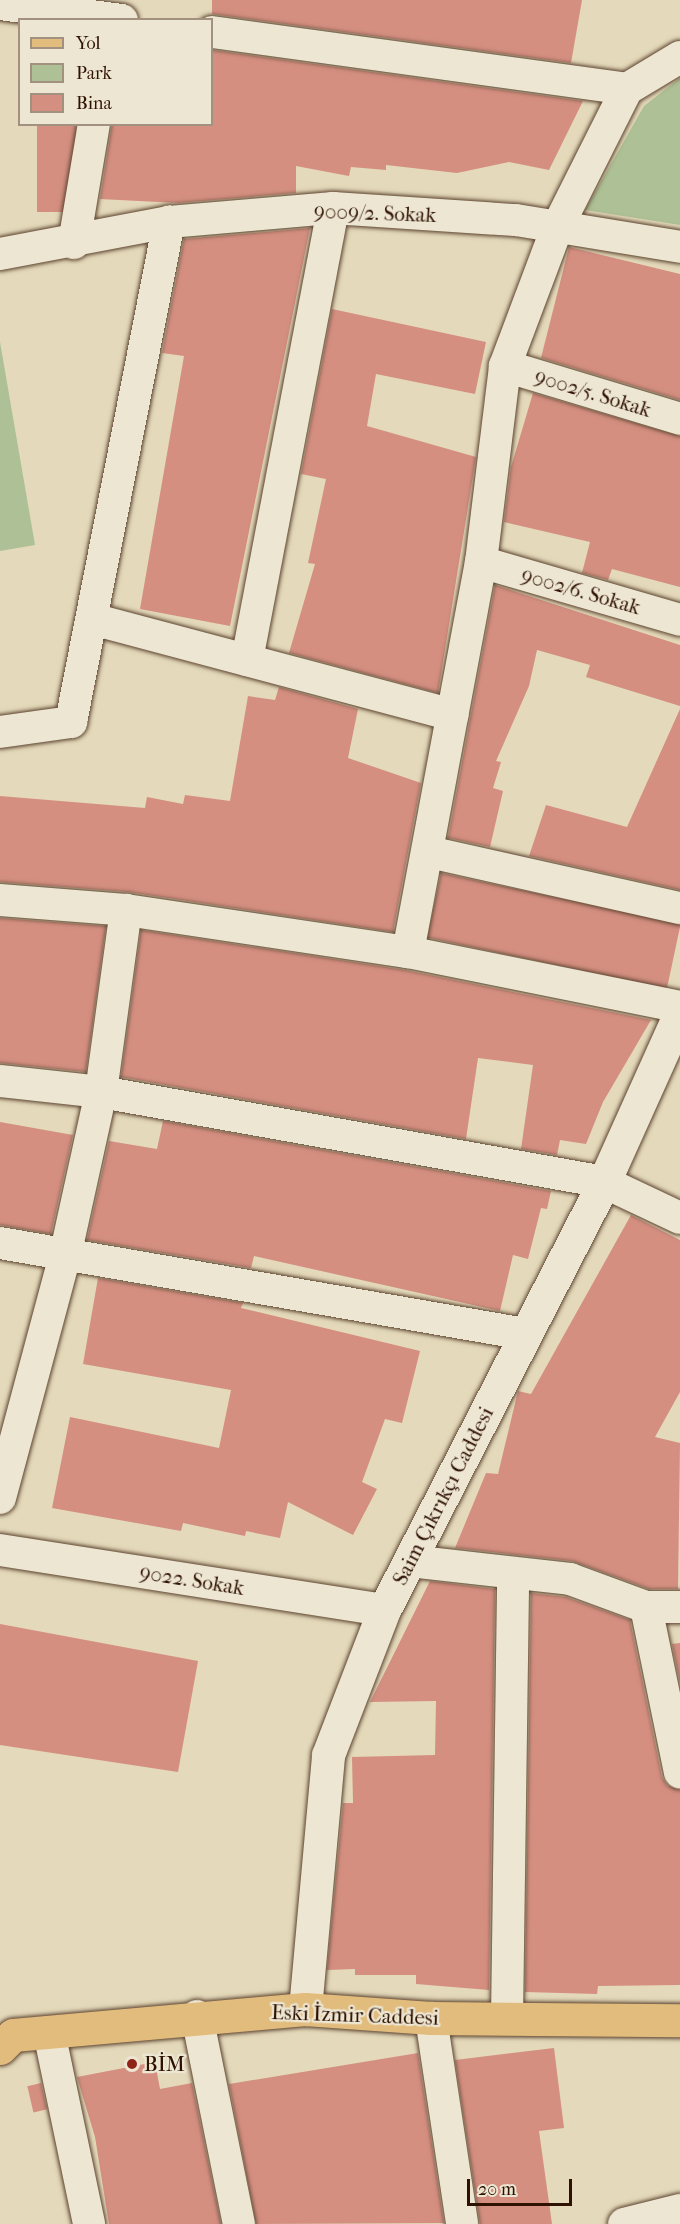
<!DOCTYPE html>
<meta charset="utf-8">
<style>
body{margin:0}
#map{position:relative;width:680px;height:2224px;overflow:hidden;background:#e4d9ba;font-family:"IM FELL French Canon",serif}
div>[style]{position:absolute}
.green>*{inset:0;background:#aec095}
.building>*{inset:0;background:#d48f81;transform-origin:0 0}
.roads{filter:drop-shadow(0 0 2px #5c432f) drop-shadow(0 0 2px #5c432f)}
.minor>*{height:32px;margin:-16px;padding:0 16px;transform-origin:16px;border-radius:16px;background:#ede6d2}
.secondary>*{height:33px;margin:-16.5px;padding:0 16.5px;transform-origin:16.5px;border-radius:16.5px;background:#ede6d2}
.primary>*{height:33px;margin:-16.5px;padding:0 16.5px;transform-origin:16.5px;border-radius:16.5px;background:#e2bc7d}
.dots>*{width:16px;height:16px;translate:-50% -50%;box-sizing:border-box;border:3px solid #ede6d2;border-radius:50%}
span{translate:-50% -50%;white-space:nowrap;text-align:center;line-height:1.15;-webkit-text-stroke:4.5px #ede6d2;paint-order:stroke}
.street-label{font-size:21px;color:#2e1101}
.poi-label{font-size:21px;color:#2e1101}
.left{translate:0 -50%;text-align:left}
.legend{position:absolute;left:18px;top:18px;width:195px;height:108px;box-sizing:border-box;background:#ede6d2;border:2px solid #a1917e;margin:0;padding:8px 10px;list-style:none;font-size:18px;color:#2e1101}
.legend li{display:flex;align-items:center;gap:12px;height:30px}
.legend b{width:30px;border:2px solid #a1917e}
.scale{position:absolute;left:467px;top:2179px;width:105px;height:27px;box-sizing:border-box;border:3px solid #2e1101;border-top:0;padding-left:8px;font-size:18px;line-height:21px;white-space:nowrap;color:#2e1101;-webkit-text-stroke:4px #ede6d2;paint-order:stroke}
</style>
<div id="map">
<div class="green">
<i style="clip-path:polygon(680px 78px,680px 225px,585px 210px,644px 106px)"></i>
<i style="clip-path:polygon(0 342px,35px 545px,0 551px)"></i>
</div>
<div class="building">
<i style="clip-path:polygon(212px 0,582px 0,571px 63px,212px 14px)"></i>
<i style="clip-path:polygon(212px 50px,583px 101px,549px 170px,509px 162px,457px 173px,386px 165px,386px 170px,351px 167px,349px 176px,296px 166px,296px 193px,178px 203px,100px 199px,112px 124px,212px 124px)"></i>
<i style="left:37px;top:124px;width:39px;height:88px"></i>
<i style="clip-path:polygon(310px 228px,230px 626px,140px 609px,184px 356px,162px 353px,184px 239px)"></i>
<i style="clip-path:polygon(569px 247px,680px 274px,680px 400px,541px 358px)"></i>
<i style="clip-path:polygon(332px 309px,486px 342px,475px 394px,376px 374px,367px 426px,476px 457px,438px 693px,289px 653px,315px 564px,308px 563px,326px 479px,301px 474px)"></i>
<i style="clip-path:polygon(533px 393px,680px 436px,680px 587px,612px 569px,608px 580px,582px 573px,590px 542px,504px 522px,511px 467px)"></i>
<i style="clip-path:polygon(495px 585px,680px 645px,680px 706px,586px 677px,590px 665px,537px 650px,529px 686px,496px 761px,501px 762px,493px 788px,503px 791px,490px 847px,448px 838px)"></i>
<i style="clip-path:polygon(279px 687px,358px 709px,348px 758px,421px 783px,393px 932px,128px 892px,0 882px,0 796px,145px 808px,147px 797px,183px 804px,185px 795px,230px 801px,248px 696px,275px 700px)"></i>
<i style="clip-path:polygon(680px 709px,680px 890px,529px 856px,546px 805px,627px 827px)"></i>
<i style="left:441px;top:873px;width:245px;height:66px;rotate:12deg"></i>
<i style="clip-path:polygon(0 918px,106px 926px,86px 1072px,0 1063px)"></i>
<i style="clip-path:polygon(141px 930px,405px 970px,651px 1020px,603px 1102px,586px 1144px,560px 1140px,557px 1155px,521px 1149px,533px 1065px,478px 1058px,466px 1139px,121px 1077px)"></i>
<i style="clip-path:polygon(163px 1121px,551px 1191px,547px 1209px,541px 1208px,528px 1259px,513px 1255px,500px 1311px,254px 1256px,251px 1268px,87px 1240px,109px 1141px,157px 1149px)"></i>
<i style="clip-path:polygon(0 1122px,73px 1135px,51px 1234px,0 1225px)"></i>
<i style="clip-path:polygon(631px 1215px,680px 1240px,680px 1392px,655px 1437px,680px 1443px,678px 1589px,649px 1589px,572px 1561px,455px 1548px,486px 1473px,498px 1474px,518px 1391px,531px 1394px)"></i>
<i style="clip-path:polygon(98px 1278px,243px 1303px,241px 1308px,420px 1351px,402px 1423px,385px 1419px,362px 1482px,377px 1489px,353px 1535px,288px 1502px,280px 1538px,246px 1531px,245px 1536px,183px 1523px,181px 1531px,52px 1508px,70px 1417px,219px 1448px,231px 1390px,83px 1364px)"></i>
<i style="clip-path:polygon(430px 1581px,495px 1589px,489px 1990px,416px 1984px,416px 1975px,355px 1975px,355px 1969px,327px 1970px,343px 1803px,353px 1803px,352px 1757px,435px 1755px,436px 1701px,370px 1702px)"></i>
<i style="clip-path:polygon(531px 1593px,566px 1597px,630px 1620px,662px 1777px,667px 1785px,680px 1790px,680px 1985px,598px 1986px,597px 1994px,525px 1992px)"></i>
<i style="clip-path:polygon(0 1624px,198px 1661px,178px 1772px,0 1745px)"></i>
<i style="clip-path:polygon(680px 1643px,680px 1683px,672px 1644px)"></i>
<i style="clip-path:polygon(554px 2048px,564px 2128px,539px 2131px,552px 2224px,480px 2224px,455px 2060px)"></i>
<i style="clip-path:polygon(418px 2053px,444px 2223px,256px 2224px,229px 2084px)"></i>
<i style="clip-path:polygon(155px 2062px,160px 2089px,192px 2083px,221px 2224px,109px 2224px,95px 2137px,77px 2077px)"></i>
<i style="left:41px;top:2083px;width:27px;height:14px;rotate:77deg"></i>
</div>
<div class="roads">
<div class="minor">
<i style="left:0;top:4px;width:123px;rotate:7.5deg"></i>
<i style="left:212px;top:32px;width:419px;rotate:7.8deg"></i>
<i style="left:627px;top:89px;width:62px;rotate:-31.1deg"></i>
<i style="left:74px;top:243px;width:121px;rotate:-80.5deg"></i>
<i style="left:0;top:254px;width:172px;rotate:-10.7deg"></i>
<i style="left:169px;top:222px;width:165px;rotate:-4.9deg"></i>
<i style="left:333px;top:208px;width:183px;rotate:3.8deg"></i>
<i style="left:516px;top:220px;width:166px;rotate:9.3deg"></i>
<i style="left:505px;top:366px;width:183px;rotate:16.8deg"></i>
<i style="left:481px;top:562px;width:207px;rotate:16.2deg"></i>
<i style="left:92px;top:619px;width:373px;rotate:14.9deg"></i>
<i style="left:247px;top:660px;width:460px;rotate:-79.2deg"></i>
<i style="left:0;top:732px;width:72px;rotate:-8deg"></i>
<i style="left:71px;top:722px;width:510px;rotate:-78.91deg"></i>
<i style="left:429px;top:852px;width:257px;rotate:12.6deg"></i>
<i style="left:0;top:900px;width:126px;rotate:4.5deg"></i>
<i style="left:126px;top:910px;width:285px;rotate:8.5deg"></i>
<i style="left:408px;top:952px;width:278px;rotate:11.4deg"></i>
<i style="left:408px;top:952px;width:397px;rotate:-79.4deg"></i>
<i style="left:481px;top:562px;width:197px;rotate:-83deg"></i>
<i style="left:505px;top:366px;width:145px;rotate:-69.4deg"></i>
<i style="left:556px;top:230px;width:158px;rotate:-63.3deg"></i>
<i style="left:0;top:1081px;width:102px;rotate:6.2deg"></i>
<i style="left:101px;top:1092px;width:511px;rotate:10.14deg"></i>
<i style="left:604px;top:1182px;width:84px;rotate:25.3deg"></i>
<i style="left:0;top:1243px;width:533px;rotate:9.83deg"></i>
<i style="left:0;top:1498px;width:251px;rotate:-75deg"></i>
<i style="left:65px;top:1256px;width:168px;rotate:-77.6deg"></i>
<i style="left:101px;top:1092px;width:184px;rotate:-82.2deg"></i>
<i style="left:0;top:1550px;width:389px;rotate:8.9deg"></i>
<i style="left:410px;top:1561px;width:161px;rotate:6.4deg"></i>
<i style="left:570px;top:1579px;width:81px;rotate:20.2deg"></i>
<i style="left:646px;top:1607px;width:34px"></i>
<i style="left:646px;top:1607px;width:169px;rotate:78.4deg"></i>
<i style="left:197px;top:2016px;width:212px;rotate:78.6deg"></i>
<i style="left:431px;top:2018px;width:208px;rotate:81.4deg"></i>
<i style="left:507px;top:2018px;width:443px;rotate:-89.2deg"></i>
<i style="left:49px;top:2032px;width:196px;rotate:78.2deg"></i>
<i style="left:624px;top:2224px;width:58px;rotate:-14deg"></i>
</div>
<div class="secondary">
<i style="left:305px;top:2009px;width:255px;rotate:-84.8deg"></i>
<i style="left:328px;top:1755px;width:155px;rotate:-68.9deg"></i>
<i style="left:384px;top:1610px;width:481px;rotate:-62.8deg"></i>
<i style="left:604px;top:1182px;width:185px;rotate:-65.8deg"></i>
</div>
<div class="primary">
<i style="left:0;top:2048px;width:18px;rotate:-45deg"></i>
<i style="left:13px;top:2035px;width:293px;rotate:-5.1deg"></i>
<i style="left:305px;top:2009px;width:126px;rotate:4.1deg"></i>
<i style="left:431px;top:2018px;width:249px;rotate:0.5deg"></i>
</div>
</div>
<div class="dots">
<i style="left:132px;top:2064px;background:#8f2418"></i>
</div>
<div class="street-label">
<span style="left:375px;top:213px;rotate:2deg">9009/2. Sokak</span>
<span style="left:593px;top:393px;rotate:17deg">9002/5. Sokak</span>
<span style="left:581px;top:591px;rotate:16deg">9002/6. Sokak</span>
<span style="left:443px;top:1496px;rotate:-63deg">Saim Çıkrıkçı Caddesi</span>
<span style="left:192px;top:1580px;rotate:9deg">9022. Sokak</span>
<span style="left:355px;top:2015px;rotate:2deg">Eski İzmir Caddesi</span>
</div>
<div class="poi-label">
<span class="left" style="left:144px;top:2064px">BİM</span>
</div>
<ul class="legend">
<li><b style="height:8px;background:#e2bc7d"></b>Yol</li>
<li><b style="height:16px;background:#aec095"></b>Park</li>
<li><b style="height:16px;background:#d48f81"></b>Bina</li>
</ul>
<div class="scale">20 m</div>
</div>
